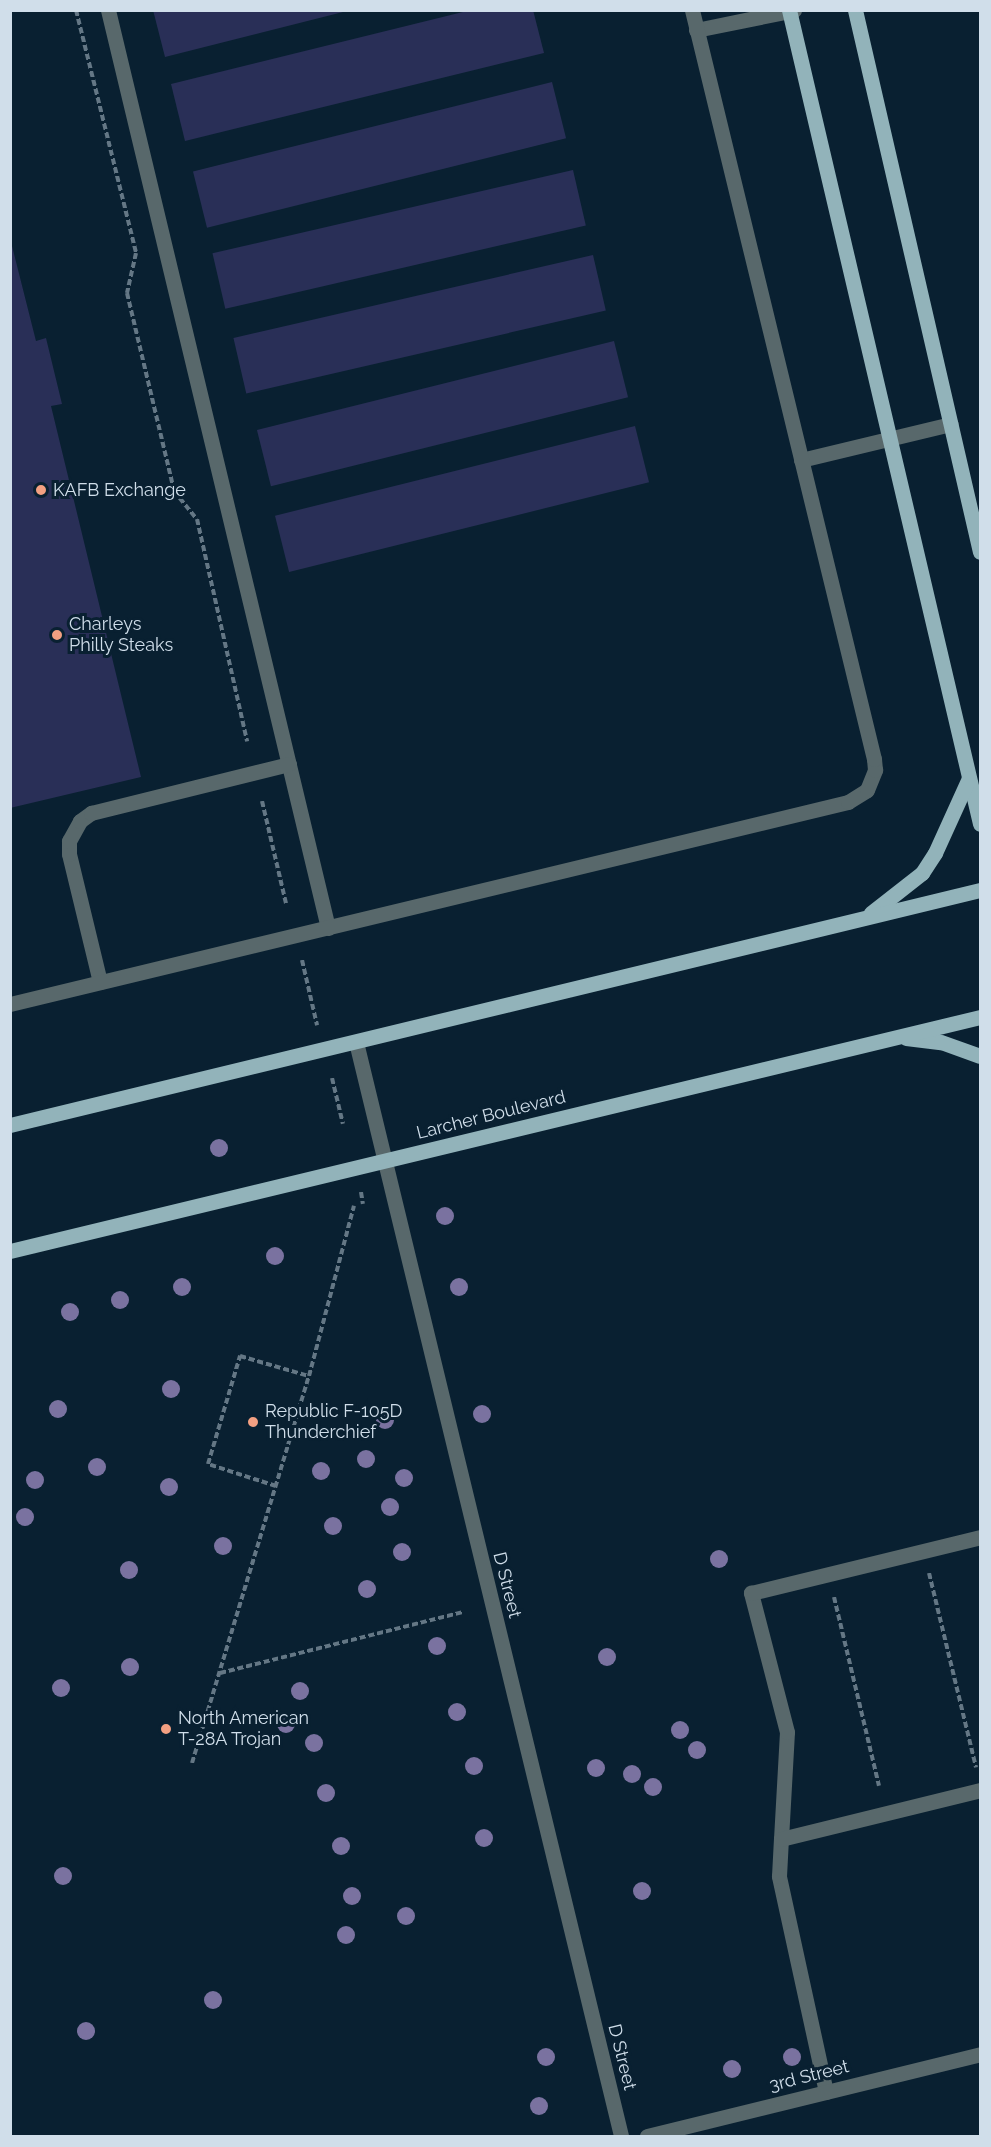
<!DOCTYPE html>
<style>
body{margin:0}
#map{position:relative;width:991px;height:2147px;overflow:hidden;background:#092031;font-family:Raleway,sans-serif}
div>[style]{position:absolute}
.building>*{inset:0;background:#292f57;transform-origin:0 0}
.path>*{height:4px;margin-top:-2px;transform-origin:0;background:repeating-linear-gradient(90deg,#647785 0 6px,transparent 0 9px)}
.minor>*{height:15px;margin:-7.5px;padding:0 7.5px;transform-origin:7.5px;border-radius:7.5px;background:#58686b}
.major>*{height:15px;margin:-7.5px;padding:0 7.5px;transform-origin:7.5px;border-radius:7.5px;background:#92b3ba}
.trees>*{width:18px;height:18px;margin:-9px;border-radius:50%;background:#7a72a0}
.dots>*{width:16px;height:16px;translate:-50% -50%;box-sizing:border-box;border:3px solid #092031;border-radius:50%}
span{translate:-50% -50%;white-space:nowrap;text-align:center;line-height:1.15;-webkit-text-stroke:6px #092031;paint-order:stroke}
.poi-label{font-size:18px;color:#d0deea}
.left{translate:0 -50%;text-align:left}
.street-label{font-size:18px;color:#d0deea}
.frame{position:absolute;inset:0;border:12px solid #d0deea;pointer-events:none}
</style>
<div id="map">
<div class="building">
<i style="clip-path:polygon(153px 10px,347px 10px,347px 11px,165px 57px)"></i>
<i style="clip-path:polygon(471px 10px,533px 10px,544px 53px,185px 141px,171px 84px)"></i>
<i style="left:552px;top:82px;width:58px;height:370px;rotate:76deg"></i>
<i style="left:573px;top:170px;width:57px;height:370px;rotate:77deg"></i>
<i style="clip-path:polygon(10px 238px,36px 341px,46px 338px,62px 404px,51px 406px,141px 777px,10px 808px)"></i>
<i style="left:593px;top:255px;width:57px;height:369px;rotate:77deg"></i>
<i style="left:614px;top:341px;width:58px;height:368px;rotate:76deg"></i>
<i style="left:635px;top:426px;width:58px;height:371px;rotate:76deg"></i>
</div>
<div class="path">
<i style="left:76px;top:10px;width:250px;rotate:76.1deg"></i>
<i style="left:136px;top:253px;width:41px;rotate:102.7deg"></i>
<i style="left:127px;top:293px;width:204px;rotate:76.6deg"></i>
<i style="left:174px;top:491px;width:36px;rotate:51deg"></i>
<i style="left:197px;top:519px;width:228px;rotate:77.3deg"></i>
<i style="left:262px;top:801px;width:105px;rotate:76.8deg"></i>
<i style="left:302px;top:960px;width:67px;rotate:77deg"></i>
<i style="left:332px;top:1078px;width:47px;rotate:76.6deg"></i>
<i style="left:361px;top:1192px;width:12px;rotate:81deg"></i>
<i style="left:276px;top:1486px;width:71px;rotate:-162.1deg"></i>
<i style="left:208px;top:1464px;width:113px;rotate:-73.5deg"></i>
<i style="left:240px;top:1356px;width:72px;rotate:16.2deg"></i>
<i style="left:929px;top:1573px;width:200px;rotate:76.4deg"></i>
<i style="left:834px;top:1597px;width:194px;rotate:76.6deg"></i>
<i style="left:220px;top:1673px;width:250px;rotate:-14.1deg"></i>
<i style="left:192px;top:1763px;width:404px;rotate:-73.2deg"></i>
<i style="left:309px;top:1376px;width:176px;rotate:-75.2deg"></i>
</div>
<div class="minor">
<i style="left:108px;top:10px;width:944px;rotate:76.52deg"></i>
<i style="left:696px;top:30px;width:100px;rotate:-11.5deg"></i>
<i style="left:801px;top:460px;width:154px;rotate:-13.5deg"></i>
<i style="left:100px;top:982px;width:132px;rotate:-103.6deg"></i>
<i style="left:69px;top:854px;width:13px;rotate:-90deg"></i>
<i style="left:69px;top:841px;width:23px;rotate:-61deg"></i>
<i style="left:80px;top:821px;width:14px;rotate:-36deg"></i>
<i style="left:91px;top:813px;width:204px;rotate:-13.9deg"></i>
<i style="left:10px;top:1004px;width:862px;rotate:-13.55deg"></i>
<i style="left:848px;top:802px;width:22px;rotate:-32deg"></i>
<i style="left:867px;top:790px;width:22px;rotate:-68deg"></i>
<i style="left:875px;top:770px;width:11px;rotate:-95deg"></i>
<i style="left:874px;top:759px;width:771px;rotate:-103.66deg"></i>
<i style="left:356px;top:1042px;width:1126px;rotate:76.38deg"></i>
<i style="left:781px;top:1839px;width:107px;rotate:-86.8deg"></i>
<i style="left:787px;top:1732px;width:144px;rotate:-104.5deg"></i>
<i style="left:751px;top:1593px;width:236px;rotate:-13.7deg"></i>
<i style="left:826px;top:2092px;width:221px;rotate:-102.3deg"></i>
<i style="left:779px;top:1876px;width:37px;rotate:-87deg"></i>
<i style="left:781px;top:1839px;width:205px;rotate:-13.8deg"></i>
<i style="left:647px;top:2136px;width:343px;rotate:-13.8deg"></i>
</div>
<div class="major">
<i style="left:789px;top:10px;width:836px;rotate:76.79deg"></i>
<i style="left:855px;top:10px;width:556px;rotate:77.01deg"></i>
<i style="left:871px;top:913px;width:65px;rotate:-38.1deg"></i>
<i style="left:922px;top:873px;width:24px;rotate:-57deg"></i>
<i style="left:935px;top:853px;width:82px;rotate:-65.6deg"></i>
<i style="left:906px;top:1038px;width:35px;rotate:7deg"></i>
<i style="left:941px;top:1042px;width:41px;rotate:19.7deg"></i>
<i style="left:10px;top:1125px;width:998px;rotate:-13.62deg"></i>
<i style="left:10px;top:1251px;width:998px;rotate:-13.56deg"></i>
</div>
<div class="trees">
<i style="left:219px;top:1148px"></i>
<i style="left:445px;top:1216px"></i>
<i style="left:275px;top:1256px"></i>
<i style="left:182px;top:1287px"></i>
<i style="left:459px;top:1287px"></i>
<i style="left:120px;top:1300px"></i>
<i style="left:70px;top:1312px"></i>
<i style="left:171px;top:1389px"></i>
<i style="left:58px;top:1409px"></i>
<i style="left:482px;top:1414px"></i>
<i style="left:385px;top:1420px"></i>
<i style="left:366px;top:1459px"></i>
<i style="left:97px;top:1467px"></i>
<i style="left:321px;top:1471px"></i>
<i style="left:404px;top:1478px"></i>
<i style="left:35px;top:1480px"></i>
<i style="left:169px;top:1487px"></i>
<i style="left:390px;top:1507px"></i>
<i style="left:25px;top:1517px"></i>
<i style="left:333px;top:1526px"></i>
<i style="left:223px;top:1546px"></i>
<i style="left:402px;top:1552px"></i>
<i style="left:719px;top:1559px"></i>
<i style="left:129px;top:1570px"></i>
<i style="left:367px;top:1589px"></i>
<i style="left:437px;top:1646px"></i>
<i style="left:607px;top:1657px"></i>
<i style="left:130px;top:1667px"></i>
<i style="left:61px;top:1688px"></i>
<i style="left:300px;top:1691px"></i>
<i style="left:457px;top:1712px"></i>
<i style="left:286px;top:1724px"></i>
<i style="left:680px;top:1730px"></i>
<i style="left:314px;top:1743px"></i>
<i style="left:697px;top:1750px"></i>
<i style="left:474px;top:1766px"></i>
<i style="left:596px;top:1768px"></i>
<i style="left:632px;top:1774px"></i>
<i style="left:653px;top:1787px"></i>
<i style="left:326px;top:1793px"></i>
<i style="left:484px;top:1838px"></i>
<i style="left:341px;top:1846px"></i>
<i style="left:63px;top:1876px"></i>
<i style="left:642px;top:1891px"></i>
<i style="left:352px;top:1896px"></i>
<i style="left:406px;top:1916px"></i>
<i style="left:346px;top:1935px"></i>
<i style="left:213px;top:2000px"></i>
<i style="left:86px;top:2031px"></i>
<i style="left:546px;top:2057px"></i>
<i style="left:792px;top:2057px"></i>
<i style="left:732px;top:2069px"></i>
<i style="left:539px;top:2106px"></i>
</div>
<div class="dots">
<i style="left:41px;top:490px;background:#f3a082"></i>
<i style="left:57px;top:635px;background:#f3a082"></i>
<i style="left:253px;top:1422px;background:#f3a082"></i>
<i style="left:166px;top:1729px;background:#f3a082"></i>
</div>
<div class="poi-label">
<span class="left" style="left:53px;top:490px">KAFB Exchange</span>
<span class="left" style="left:69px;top:635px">Charleys<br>Philly Steaks</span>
<span class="left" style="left:265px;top:1422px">Republic F-105D<br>Thunderchief</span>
<span class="left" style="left:178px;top:1729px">North American<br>T-28A Trojan</span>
</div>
<div class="street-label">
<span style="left:491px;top:1115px;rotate:-14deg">Larcher Boulevard</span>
<span style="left:507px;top:1585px;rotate:76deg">D Street</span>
<span style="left:622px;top:2057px;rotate:76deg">D Street</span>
<span style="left:809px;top:2076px;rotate:-14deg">3rd Street</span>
</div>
<div class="frame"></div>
</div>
